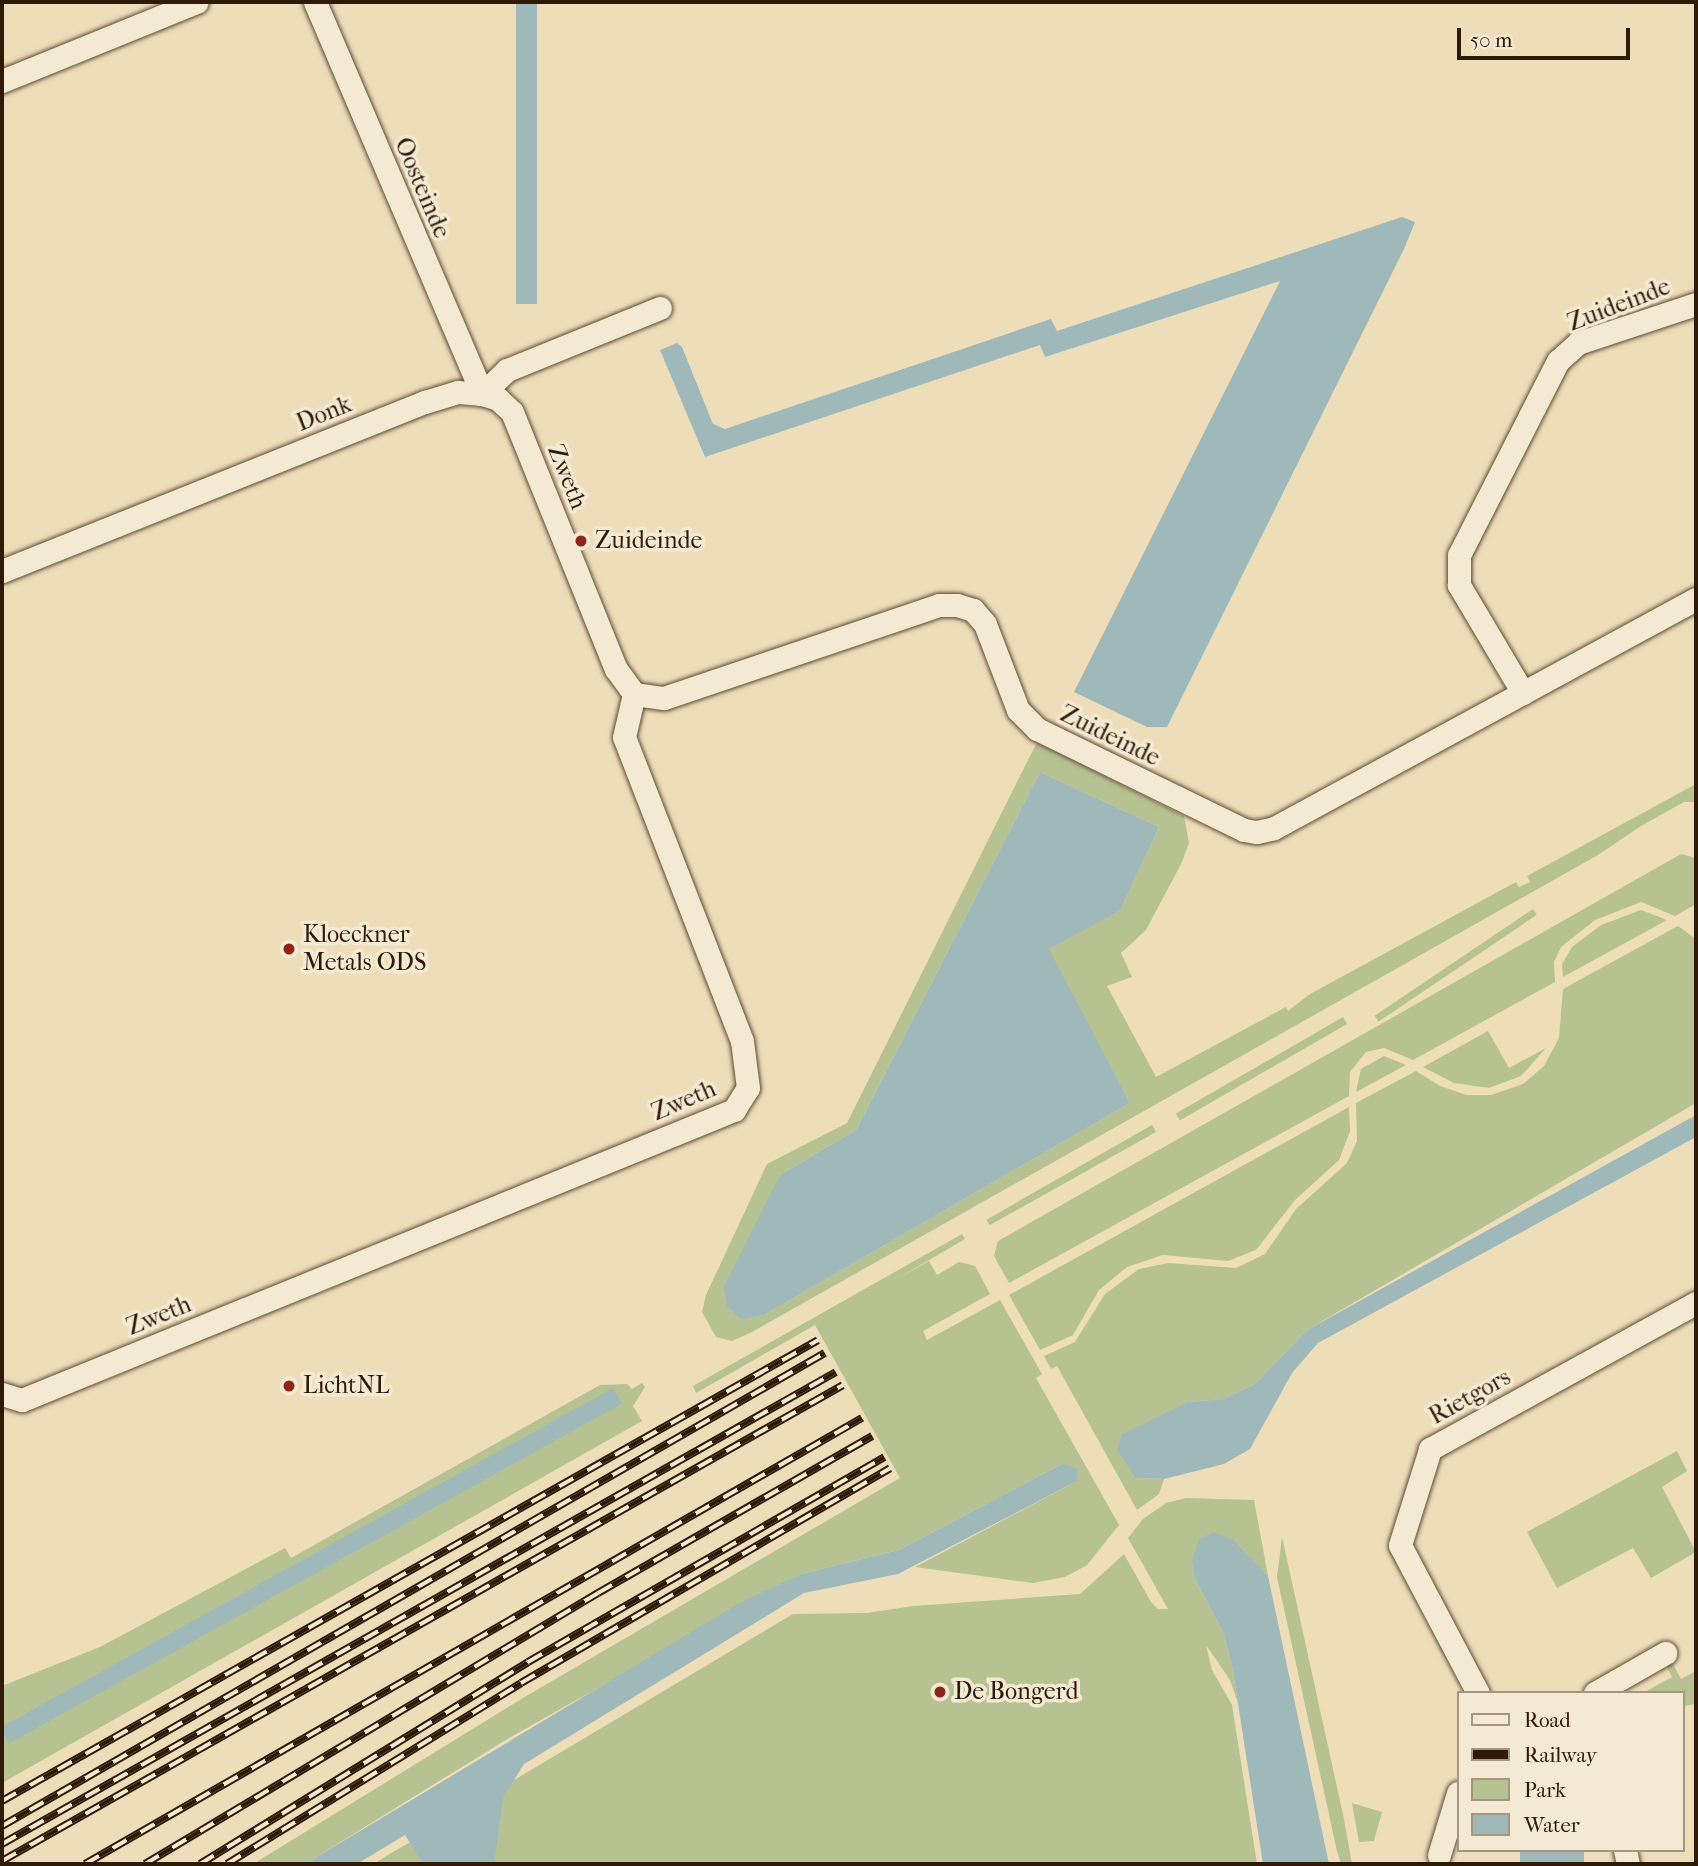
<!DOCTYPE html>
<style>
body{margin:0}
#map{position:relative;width:1698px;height:1866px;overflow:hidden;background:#eeddb9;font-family:"IM FELL French Canon",serif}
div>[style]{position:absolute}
.green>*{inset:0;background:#b6c291;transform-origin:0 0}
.water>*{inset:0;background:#9fb9bb;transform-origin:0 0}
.roads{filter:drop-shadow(0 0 2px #5e4b34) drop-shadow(0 0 2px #5e4b34)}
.minor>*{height:23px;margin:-11.5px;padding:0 11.5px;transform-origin:11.5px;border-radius:11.5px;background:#f4e9d2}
.rail>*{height:8px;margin-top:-4px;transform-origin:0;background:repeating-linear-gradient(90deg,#f4e9d2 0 16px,#2e1a07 0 32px);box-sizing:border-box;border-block:2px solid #2e1a07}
.dots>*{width:19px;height:19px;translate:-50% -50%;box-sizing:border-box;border:4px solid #f4e9d2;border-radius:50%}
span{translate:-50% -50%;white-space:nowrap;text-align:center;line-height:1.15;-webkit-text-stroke:7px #f4e9d2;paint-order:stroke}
.street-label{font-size:24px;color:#2e1a07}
.poi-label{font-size:24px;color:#2e1a07}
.left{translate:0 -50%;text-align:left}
.frame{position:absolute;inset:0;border:4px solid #2e1a07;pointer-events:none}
.legend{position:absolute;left:1457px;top:1691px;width:228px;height:161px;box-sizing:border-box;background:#f4e9d2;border:2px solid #a59681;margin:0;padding:9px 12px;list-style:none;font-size:21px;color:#2e1a07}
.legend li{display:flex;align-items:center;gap:14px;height:35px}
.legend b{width:35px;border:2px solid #a59681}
.scale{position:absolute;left:1457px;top:28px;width:173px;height:32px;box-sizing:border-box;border:4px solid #2e1a07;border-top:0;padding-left:9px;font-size:21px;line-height:24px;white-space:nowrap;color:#2e1a07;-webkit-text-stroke:5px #f4e9d2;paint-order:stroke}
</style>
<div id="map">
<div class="green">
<i style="clip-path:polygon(evenodd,1037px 742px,1184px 816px,1189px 843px,1182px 862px,1146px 930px,1121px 953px,1132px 977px,1107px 986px,1156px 1077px,1286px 1007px,1288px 1011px,1310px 994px,1516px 882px,1519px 887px,1530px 882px,1527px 876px,1696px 784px,1696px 802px,1684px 802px,1641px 826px,1598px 855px,752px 1332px,732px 1341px,716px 1337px,702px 1312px,706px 1295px,767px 1164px,847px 1123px,1037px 742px,1040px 772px,1159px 827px,1120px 911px,1048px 949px,1130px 1103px,764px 1315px,741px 1318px,780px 1175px,856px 1130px,1040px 772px)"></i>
<i style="clip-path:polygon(1681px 854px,1696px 858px,1696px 904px,1675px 916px,1641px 902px,1595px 920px,1561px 947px,1554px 962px,1555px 982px,1413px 1060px,1384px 1048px,1366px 1052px,1350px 1072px,1349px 1096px,1009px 1283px,994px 1256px,998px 1241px)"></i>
<i style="left:1533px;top:909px;width:7px;height:191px;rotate:56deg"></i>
<i style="clip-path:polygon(1641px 910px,1667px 920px,1563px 977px,1562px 964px,1572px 947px,1601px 925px)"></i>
<i style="clip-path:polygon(1678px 926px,1696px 939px,1696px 1103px,1307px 1330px,1255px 1384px,1223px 1399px,1188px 1402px,1136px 1478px,1164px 1479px,1159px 1494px,1137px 1510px,1057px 1366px,1051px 1369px,1044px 1356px,1075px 1342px,1105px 1294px,1139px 1269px,1168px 1263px,1236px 1268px,1265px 1254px,1296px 1209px,1347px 1163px,1357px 1141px,1356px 1103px,1416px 1071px,1440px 1086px,1467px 1095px,1491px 1095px,1523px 1084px,1544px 1066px,1559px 1038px,1563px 989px)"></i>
<i style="left:1343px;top:1017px;width:8px;height:193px;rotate:60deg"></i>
<i style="clip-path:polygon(1488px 1031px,1509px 1068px,1546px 1048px,1521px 1076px,1489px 1088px,1454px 1083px,1423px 1067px)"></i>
<i style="clip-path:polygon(1384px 1056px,1406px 1065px,1356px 1092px,1361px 1069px)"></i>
<i style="clip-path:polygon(1349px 1107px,1350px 1131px,1339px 1160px,1295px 1200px,1256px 1250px,1228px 1261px,1163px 1255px,1127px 1267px,1099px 1290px,1073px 1335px,1040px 1350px,1009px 1295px)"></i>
<i style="clip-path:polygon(1152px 1125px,1156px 1132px,990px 1225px,986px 1220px)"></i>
<i style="clip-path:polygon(962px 1234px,965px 1239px,895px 1280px,929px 1261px,937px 1275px,959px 1262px,975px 1266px,990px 1294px,923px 1331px,927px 1340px,1000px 1300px,1042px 1374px,1036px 1378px,1119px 1525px,1087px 1565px,1065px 1577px,1033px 1583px,915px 1567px,1077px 1481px,1064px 1463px,899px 1550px,801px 1574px,509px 1738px,305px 1864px,253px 1864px,528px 1695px,900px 1478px,815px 1325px,696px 1393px,693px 1386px)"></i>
<i style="clip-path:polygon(642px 1383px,645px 1387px,633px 1406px,642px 1421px,2px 1783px,2px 1686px,100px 1647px,285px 1548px,291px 1558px,600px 1385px,627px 1384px,632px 1389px)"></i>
<i style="clip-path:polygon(1677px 1451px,1687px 1471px,1662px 1487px,1696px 1552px,1651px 1578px,1633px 1548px,1557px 1588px,1527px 1532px)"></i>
<i style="clip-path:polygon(1186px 1498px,1254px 1500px,1268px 1576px,1235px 1541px,1196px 1581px,1223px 1632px,1232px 1665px,1238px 1703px,1230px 1680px,1206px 1645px,1212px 1670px,1232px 1705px,1257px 1864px,373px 1864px,793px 1614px,867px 1613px,913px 1606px,1080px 1594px,1124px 1554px,1151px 1602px,1158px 1609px,1168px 1609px,1128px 1538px,1143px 1519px,1166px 1503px)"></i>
<i style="clip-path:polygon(1282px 1537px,1344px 1819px,1352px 1864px,1341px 1864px,1337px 1851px,1277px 1577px)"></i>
<i style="clip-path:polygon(1671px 1660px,1681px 1679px,1696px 1671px,1696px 1704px,1682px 1706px,1682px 1693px,1643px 1693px,1672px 1677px,1665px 1663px)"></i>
<i style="clip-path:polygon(1352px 1803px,1382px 1812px,1374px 1841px,1359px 1842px)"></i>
</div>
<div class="water">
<i style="left:516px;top:2px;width:21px;height:302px"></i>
<i style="clip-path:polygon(1402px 217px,1415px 222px,1404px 249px,1167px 727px,1147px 727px,1074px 692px,1280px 281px,1045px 357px,1040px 345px,705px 457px,660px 350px,677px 343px,682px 347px,713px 424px,725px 429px,1051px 319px,1057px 331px)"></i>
<i style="clip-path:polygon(1040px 772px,1159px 827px,1120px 911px,1049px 949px,1130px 1103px,764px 1315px,741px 1319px,727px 1306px,724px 1287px,780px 1175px,856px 1130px)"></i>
<i style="clip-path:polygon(1696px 1115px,1696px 1137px,1318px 1343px,1292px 1373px,1250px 1449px,1224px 1464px,1164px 1479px,1136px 1478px,1117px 1450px,1122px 1434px,1188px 1402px,1223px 1399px,1255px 1384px,1307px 1330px)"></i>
<i style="left:613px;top:1388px;width:18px;height:701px;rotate:61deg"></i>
<i style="clip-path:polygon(1064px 1463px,1078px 1469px,1077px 1481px,898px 1574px,804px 1593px,524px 1764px,503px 1798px,494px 1864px,423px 1864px,405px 1835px,357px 1864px,305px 1864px,738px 1604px,801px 1574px,899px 1550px)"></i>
<i style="clip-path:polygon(1214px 1532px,1235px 1541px,1268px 1576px,1329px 1864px,1263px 1864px,1232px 1665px,1223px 1632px,1196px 1581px,1192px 1560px,1199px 1539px)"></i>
<i style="left:1520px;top:1850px;width:64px;height:15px"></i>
</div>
<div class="roads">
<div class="minor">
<i style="left:315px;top:2px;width:426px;rotate:66.9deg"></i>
<i style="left:2px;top:81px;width:210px;rotate:-22.1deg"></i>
<i style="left:482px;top:394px;width:35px;rotate:-44deg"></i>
<i style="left:507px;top:370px;width:165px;rotate:-22.1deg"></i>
<i style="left:2px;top:571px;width:456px;rotate:-21.8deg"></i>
<i style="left:425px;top:402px;width:34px;rotate:-17deg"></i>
<i style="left:458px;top:392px;width:24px;rotate:5deg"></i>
<i style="left:482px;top:394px;width:17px;rotate:17deg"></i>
<i style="left:498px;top:399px;width:19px;rotate:43deg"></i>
<i style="left:512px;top:412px;width:277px;rotate:68deg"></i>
<i style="left:616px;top:669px;width:31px;rotate:54deg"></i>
<i style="left:1523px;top:693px;width:126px;rotate:-120.7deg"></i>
<i style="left:1459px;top:585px;width:30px;rotate:-90deg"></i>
<i style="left:1459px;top:555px;width:218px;rotate:-63deg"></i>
<i style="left:1558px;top:361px;width:27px;rotate:-42deg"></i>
<i style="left:1578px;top:343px;width:124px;rotate:-18.3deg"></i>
<i style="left:634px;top:694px;width:30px;rotate:8deg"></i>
<i style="left:664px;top:698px;width:290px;rotate:-18.7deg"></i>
<i style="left:939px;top:605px;width:18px"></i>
<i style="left:957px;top:605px;width:17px;rotate:17deg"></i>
<i style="left:973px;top:610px;width:18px;rotate:49deg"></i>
<i style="left:985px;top:624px;width:92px;rotate:69deg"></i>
<i style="left:1018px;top:710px;width:27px;rotate:45deg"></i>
<i style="left:1037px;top:729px;width:230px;rotate:26deg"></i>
<i style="left:1244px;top:830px;width:13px;rotate:9deg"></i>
<i style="left:1257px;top:832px;width:17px;rotate:-13deg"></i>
<i style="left:1274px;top:828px;width:480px;rotate:-28.5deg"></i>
<i style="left:2px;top:1394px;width:21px;rotate:17deg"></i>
<i style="left:22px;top:1400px;width:769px;rotate:-22.16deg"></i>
<i style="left:734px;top:1110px;width:26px;rotate:-58deg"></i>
<i style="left:748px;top:1088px;width:47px;rotate:-97.3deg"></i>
<i style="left:742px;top:1041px;width:326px;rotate:-111.2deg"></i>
<i style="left:624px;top:737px;width:44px;rotate:-76.9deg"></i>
<i style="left:1478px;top:1693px;width:167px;rotate:-117.8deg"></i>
<i style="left:1400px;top:1545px;width:101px;rotate:-72.6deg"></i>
<i style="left:1430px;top:1449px;width:303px;rotate:-28.8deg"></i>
<i style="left:1595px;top:1693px;width:81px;rotate:-29.7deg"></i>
<i style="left:1625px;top:1850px;width:14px;rotate:78deg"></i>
<i style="left:1439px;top:1855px;width:65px;rotate:-73deg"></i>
</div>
</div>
<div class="rail">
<i style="left:2px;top:1801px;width:937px;rotate:-29.46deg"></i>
<i style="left:2px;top:1826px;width:949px;rotate:-29.89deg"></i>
<i style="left:2px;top:1844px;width:958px;rotate:-29.51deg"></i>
<i style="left:2px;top:1861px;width:966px;rotate:-29.51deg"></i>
<i style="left:85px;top:1864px;width:896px;rotate:-29.86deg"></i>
<i style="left:145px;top:1864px;width:528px;rotate:-30.89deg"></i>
<i style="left:598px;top:1593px;width:316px;rotate:-29.8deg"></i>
<i style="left:200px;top:1864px;width:385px;rotate:-31.6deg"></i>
<i style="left:528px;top:1662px;width:411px;rotate:-29.9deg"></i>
<i style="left:227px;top:1864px;width:345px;rotate:-31.6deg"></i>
<i style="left:521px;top:1683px;width:427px;rotate:-30.2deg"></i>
</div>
<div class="dots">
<i style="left:581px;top:541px;background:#8f2418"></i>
<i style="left:289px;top:949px;background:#8f2418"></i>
<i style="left:289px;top:1386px;background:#8f2418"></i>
<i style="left:940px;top:1692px;background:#8f2418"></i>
</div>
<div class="street-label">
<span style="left:422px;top:188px;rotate:67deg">Oosteinde</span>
<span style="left:1619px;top:305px;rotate:-21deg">Zuideinde</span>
<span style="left:324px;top:414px;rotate:-22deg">Donk</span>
<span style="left:567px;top:477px;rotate:68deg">Zweth</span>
<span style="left:1110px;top:736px;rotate:26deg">Zuideinde</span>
<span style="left:684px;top:1101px;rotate:-23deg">Zweth</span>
<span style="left:159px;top:1316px;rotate:-22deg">Zweth</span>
<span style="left:1470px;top:1397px;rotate:-29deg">Rietgors</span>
</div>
<div class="poi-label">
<span class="left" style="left:595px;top:541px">Zuideinde</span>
<span class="left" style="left:303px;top:949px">Kloeckner<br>Metals ODS</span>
<span class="left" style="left:303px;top:1386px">LichtNL</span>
<span class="left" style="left:954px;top:1692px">De Bongerd</span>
</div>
<div class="frame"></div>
<ul class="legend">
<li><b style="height:9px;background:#f4e9d2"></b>Road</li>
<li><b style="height:9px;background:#2e1a07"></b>Railway</li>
<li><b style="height:19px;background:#b6c291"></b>Park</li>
<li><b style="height:19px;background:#9fb9bb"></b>Water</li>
</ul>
<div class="scale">50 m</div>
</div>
